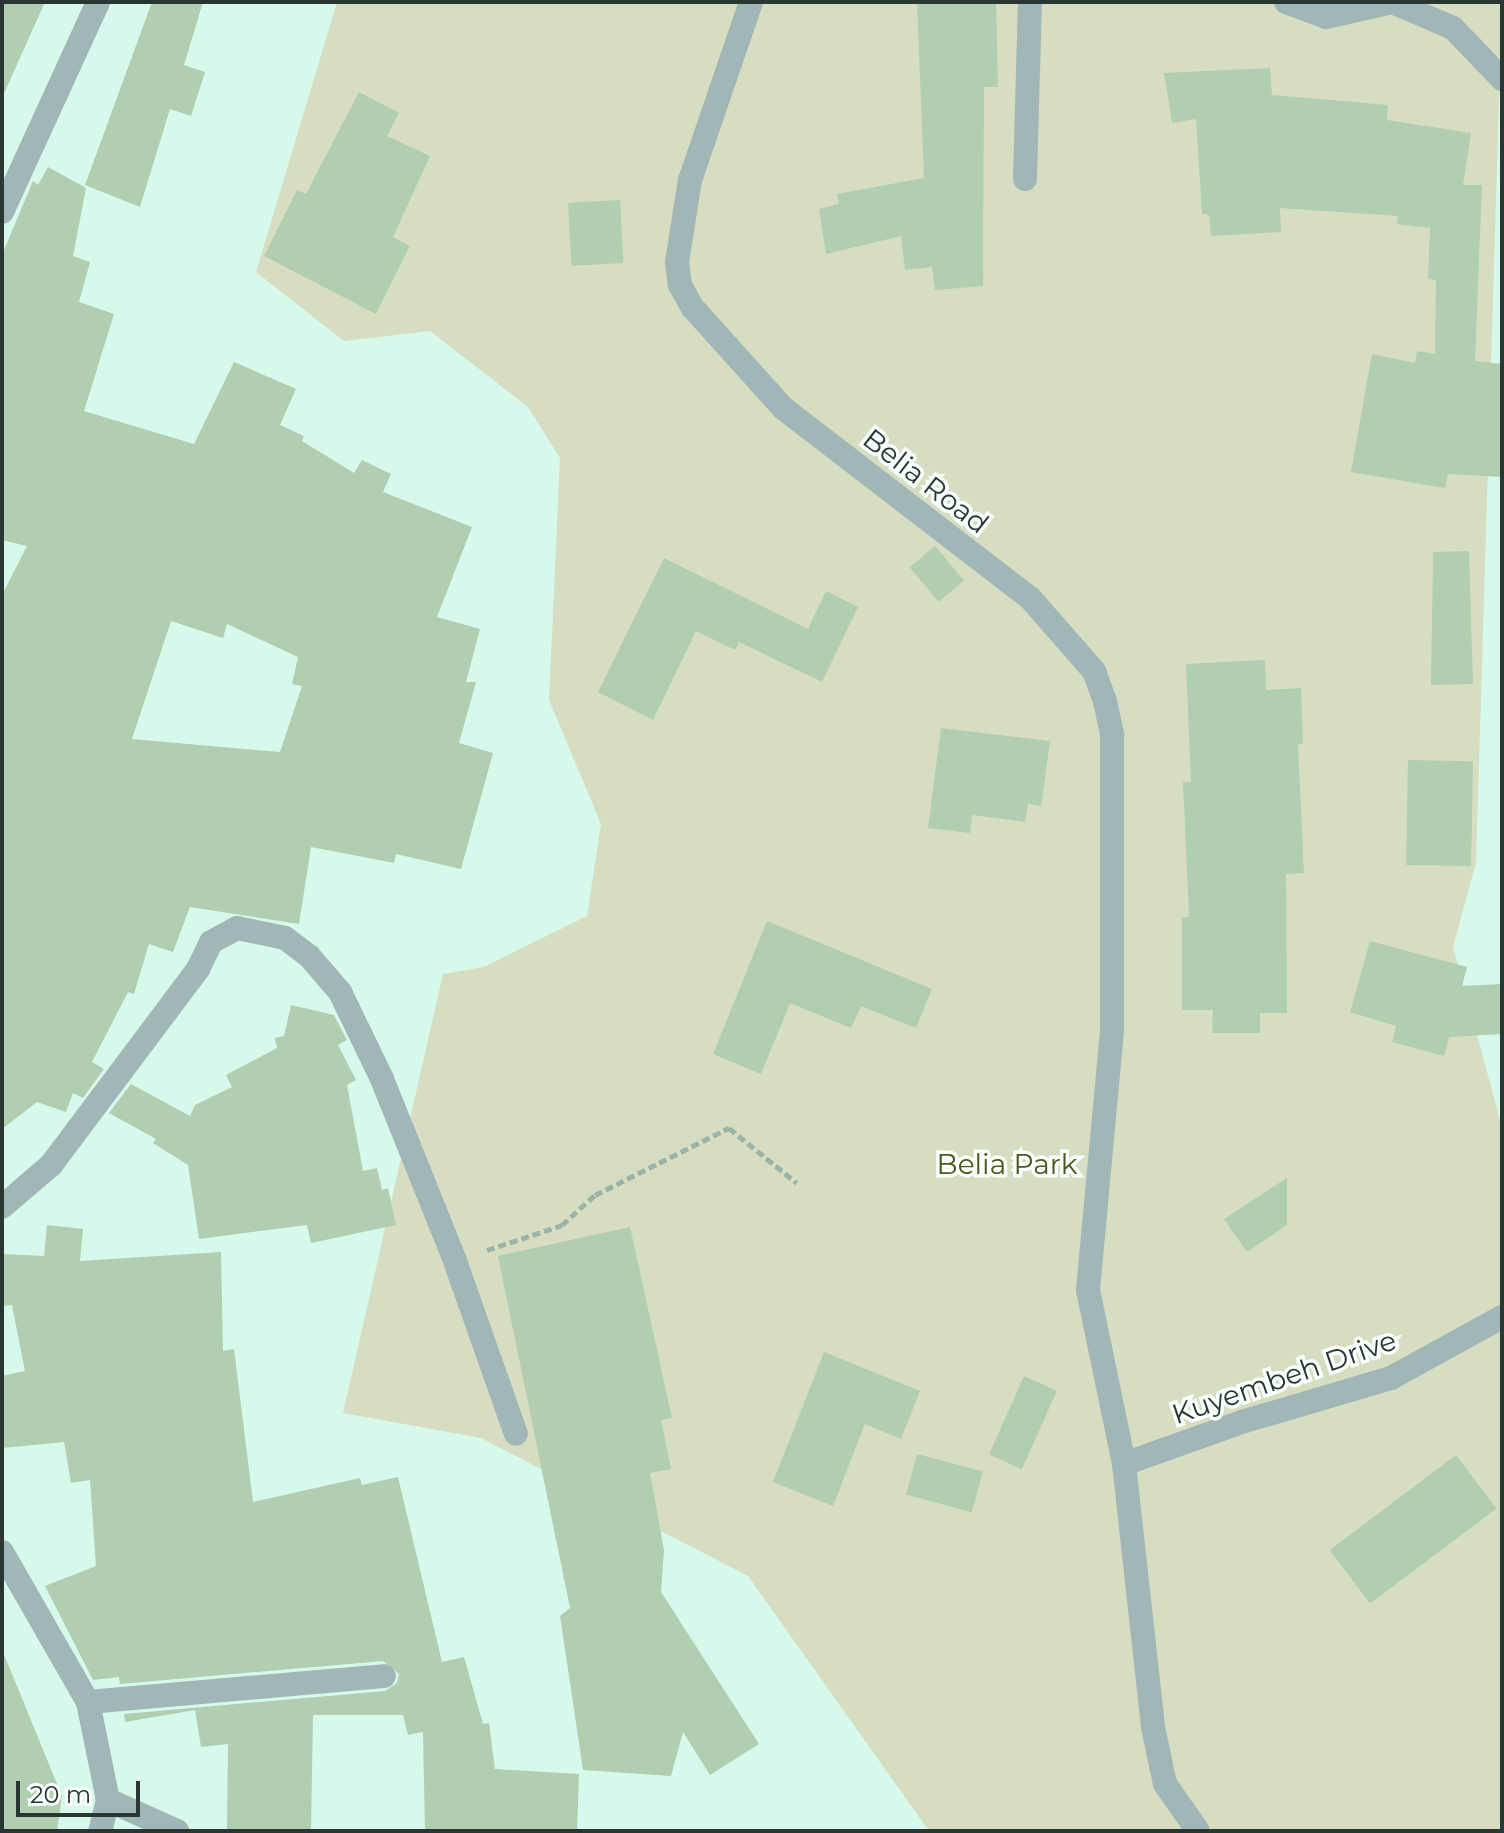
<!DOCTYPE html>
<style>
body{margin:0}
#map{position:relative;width:1504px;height:1833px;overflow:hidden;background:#d7f9ec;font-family:Montserrat,sans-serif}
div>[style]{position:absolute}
.green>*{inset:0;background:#d7ddc0}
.building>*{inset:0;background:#b1ceb0;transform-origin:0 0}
.path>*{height:5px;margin-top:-2.5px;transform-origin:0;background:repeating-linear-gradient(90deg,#9ab4aa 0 8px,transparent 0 12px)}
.minor>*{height:24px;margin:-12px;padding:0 12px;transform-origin:12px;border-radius:12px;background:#a1b6b7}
span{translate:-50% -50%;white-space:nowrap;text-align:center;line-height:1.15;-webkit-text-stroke:7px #f8fffc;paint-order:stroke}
.street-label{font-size:28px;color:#293631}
.park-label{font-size:28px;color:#4e571c}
.frame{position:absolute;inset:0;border:4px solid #293631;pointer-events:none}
.scale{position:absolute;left:16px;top:1781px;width:124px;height:36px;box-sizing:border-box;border:4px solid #293631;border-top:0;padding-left:10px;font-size:24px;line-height:28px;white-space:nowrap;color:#293631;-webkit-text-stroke:6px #f8fffc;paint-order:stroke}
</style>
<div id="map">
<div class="green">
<i style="clip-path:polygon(337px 2px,1502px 2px,1476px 863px,1453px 947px,1502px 1127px,1502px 1831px,929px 1831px,748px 1576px,481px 1438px,343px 1413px,443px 974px,484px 967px,587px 916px,601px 824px,549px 700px,560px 458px,528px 407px,430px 331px,344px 341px,256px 272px)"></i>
</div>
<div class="building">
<i style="clip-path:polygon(2px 2px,45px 2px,2px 98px)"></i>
<i style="clip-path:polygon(152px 2px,203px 2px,184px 65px,205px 72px,191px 116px,170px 109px,140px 207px,85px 185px)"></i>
<i style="clip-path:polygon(917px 2px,996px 2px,998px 87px,984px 87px,983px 286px,935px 290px,932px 267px,905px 270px,901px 236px,826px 254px,819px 209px,839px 204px,837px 194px,924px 178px)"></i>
<i style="clip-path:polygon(1270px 68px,1272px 95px,1388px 105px,1387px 120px,1471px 133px,1463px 185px,1482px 185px,1475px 361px,1502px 364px,1502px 477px,1448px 474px,1445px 488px,1351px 472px,1372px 354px,1415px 363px,1417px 351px,1435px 354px,1436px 280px,1428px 279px,1430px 228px,1397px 224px,1398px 216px,1280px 208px,1281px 232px,1211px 236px,1209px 215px,1202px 214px,1196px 119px,1172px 123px,1164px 73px)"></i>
<i style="clip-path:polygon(359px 92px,399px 113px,387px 136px,430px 156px,393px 237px,410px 246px,376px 314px,264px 256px,297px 190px,306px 194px)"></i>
<i style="clip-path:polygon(evenodd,48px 167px,86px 188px,73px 256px,90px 262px,79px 302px,114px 314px,84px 411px,194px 444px,234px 362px,296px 389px,280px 425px,304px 436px,302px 441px,354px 473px,362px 460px,391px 474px,383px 492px,472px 527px,437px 617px,480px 629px,466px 682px,476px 682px,459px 743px,493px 753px,461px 869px,396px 854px,394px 863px,311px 847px,299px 924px,190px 907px,173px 952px,149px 944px,134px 994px,128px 992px,92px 1062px,104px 1069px,83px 1098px,73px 1093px,66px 1112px,37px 1102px,2px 1129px,2px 595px,27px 546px,2px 540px,2px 255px,33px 181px,38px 185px,48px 167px,171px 621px,223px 638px,227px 624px,298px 657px,292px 684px,302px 686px,280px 752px,132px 739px,171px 621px)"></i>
<i style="left:620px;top:200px;width:63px;height:52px;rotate:87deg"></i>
<i style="left:935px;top:546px;width:45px;height:33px;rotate:50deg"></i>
<i style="clip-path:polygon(1469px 551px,1473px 684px,1431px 685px,1433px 552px)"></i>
<i style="clip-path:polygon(664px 558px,808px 629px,826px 591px,858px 607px,822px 682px,739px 642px,735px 650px,696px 631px,653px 720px,598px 692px)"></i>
<i style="clip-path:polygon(1265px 660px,1266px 690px,1301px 688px,1303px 744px,1298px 744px,1304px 873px,1286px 874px,1287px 1013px,1260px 1013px,1260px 1033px,1212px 1033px,1213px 1010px,1182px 1010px,1182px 917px,1189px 917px,1183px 782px,1191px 782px,1186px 664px)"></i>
<i style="clip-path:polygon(941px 728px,1050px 741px,1041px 806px,1028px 804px,1025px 822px,972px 815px,970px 833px,928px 828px)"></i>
<i style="left:1408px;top:760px;width:65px;height:105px;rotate:1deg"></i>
<i style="clip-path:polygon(767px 921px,932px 989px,916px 1028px,861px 1006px,851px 1028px,790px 1003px,761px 1074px,713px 1054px)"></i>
<i style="clip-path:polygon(1370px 941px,1467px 967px,1462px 986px,1502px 984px,1502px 1034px,1449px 1037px,1444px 1056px,1392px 1042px,1396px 1026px,1350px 1012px)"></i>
<i style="clip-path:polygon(291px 1005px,334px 1015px,347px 1040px,338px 1045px,356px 1080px,347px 1085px,363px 1171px,377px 1168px,382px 1190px,388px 1188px,396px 1225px,311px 1243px,307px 1225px,199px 1239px,188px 1165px,153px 1143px,156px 1139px,109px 1113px,131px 1084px,190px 1116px,195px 1105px,232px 1087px,226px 1075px,277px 1048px,275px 1038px,284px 1036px)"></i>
<i style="clip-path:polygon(1287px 1178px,1287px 1225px,1247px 1252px,1224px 1219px)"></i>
<i style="clip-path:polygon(47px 1225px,83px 1229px,80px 1261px,221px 1252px,223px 1351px,234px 1349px,253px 1502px,360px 1478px,362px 1485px,398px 1477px,442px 1662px,464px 1657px,483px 1724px,489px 1723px,495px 1769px,579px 1774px,577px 1831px,425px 1831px,423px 1732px,408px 1735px,403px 1715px,313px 1715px,311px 1831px,227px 1830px,228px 1744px,201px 1747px,195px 1710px,125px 1722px,124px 1714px,385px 1691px,397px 1683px,399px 1674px,383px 1661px,120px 1684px,119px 1677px,93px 1680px,45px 1586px,96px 1566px,90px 1480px,71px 1483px,64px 1442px,2px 1448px,2px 1376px,25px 1371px,12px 1305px,2px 1306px,2px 1254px,44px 1256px)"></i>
<i style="clip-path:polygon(630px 1227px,672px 1418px,661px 1420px,671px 1469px,650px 1473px,664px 1550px,661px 1592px,759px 1744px,710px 1775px,683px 1732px,671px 1776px,583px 1770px,560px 1616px,570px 1608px,498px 1256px)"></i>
<i style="clip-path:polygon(824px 1352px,920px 1391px,901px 1439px,865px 1424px,833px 1506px,773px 1482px)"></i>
<i style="left:1024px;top:1376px;width:36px;height:86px;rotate:24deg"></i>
<i style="left:917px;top:1454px;width:68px;height:42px;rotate:15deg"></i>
<i style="left:1456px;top:1455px;width:67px;height:158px;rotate:53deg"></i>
<i style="clip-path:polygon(3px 1652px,62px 1796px,57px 1831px,2px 1831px)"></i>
</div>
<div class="path">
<i style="left:487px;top:1250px;width:79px;rotate:-18.4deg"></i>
<i style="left:562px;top:1225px;width:45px;rotate:-42.3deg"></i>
<i style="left:595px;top:1195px;width:150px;rotate:-26.6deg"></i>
<i style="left:729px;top:1128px;width:87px;rotate:39deg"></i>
</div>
<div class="minor">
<i style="left:751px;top:2px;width:188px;rotate:108.9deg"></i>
<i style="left:690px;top:180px;width:83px;rotate:99deg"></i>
<i style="left:677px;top:262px;width:23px;rotate:83deg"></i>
<i style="left:680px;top:285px;width:26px;rotate:61deg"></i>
<i style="left:693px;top:308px;width:135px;rotate:48deg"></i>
<i style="left:783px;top:408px;width:312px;rotate:37.6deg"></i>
<i style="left:1030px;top:598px;width:97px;rotate:48.8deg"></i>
<i style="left:1094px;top:671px;width:32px;rotate:70deg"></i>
<i style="left:1105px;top:701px;width:35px;rotate:78deg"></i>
<i style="left:1112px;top:735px;width:296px;rotate:90deg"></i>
<i style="left:1112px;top:1031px;width:260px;rotate:95.3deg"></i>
<i style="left:1088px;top:1290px;width:178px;rotate:78.3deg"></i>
<i style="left:1124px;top:1464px;width:265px;rotate:83.7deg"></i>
<i style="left:1153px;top:1727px;width:58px;rotate:78.1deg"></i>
<i style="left:1165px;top:1784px;width:57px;rotate:54.9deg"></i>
<i style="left:1286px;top:2px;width:43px;rotate:20.6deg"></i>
<i style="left:1326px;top:17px;width:68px;rotate:-12.8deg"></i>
<i style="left:1392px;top:2px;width:66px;rotate:23.1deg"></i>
<i style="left:1453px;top:28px;width:71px;rotate:46.1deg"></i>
<i style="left:1025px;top:179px;width:177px;rotate:-88.4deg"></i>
<i style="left:2px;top:212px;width:231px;rotate:-65.4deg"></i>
<i style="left:2px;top:1207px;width:65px;rotate:-40.6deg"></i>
<i style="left:51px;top:1165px;width:245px;rotate:-53.1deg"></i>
<i style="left:198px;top:969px;width:30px;rotate:-64deg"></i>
<i style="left:211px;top:942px;width:30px;rotate:-28deg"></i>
<i style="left:237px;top:928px;width:49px;rotate:11.8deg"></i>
<i style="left:285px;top:938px;width:30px;rotate:37deg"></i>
<i style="left:309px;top:956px;width:48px;rotate:49.3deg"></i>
<i style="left:340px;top:992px;width:97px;rotate:64.2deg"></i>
<i style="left:382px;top:1079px;width:196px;rotate:68.1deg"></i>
<i style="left:455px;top:1261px;width:183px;rotate:70.6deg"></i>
<i style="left:1124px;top:1464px;width:128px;rotate:-19.6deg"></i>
<i style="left:1245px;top:1421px;width:152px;rotate:-16.4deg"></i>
<i style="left:1391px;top:1378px;width:127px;rotate:-28.8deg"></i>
<i style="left:2px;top:1552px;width:173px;rotate:60.2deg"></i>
<i style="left:88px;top:1702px;width:100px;rotate:78.5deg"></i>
<i style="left:108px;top:1800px;width:32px;rotate:104deg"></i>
<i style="left:88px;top:1702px;width:297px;rotate:-5deg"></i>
<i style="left:108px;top:1800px;width:76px;rotate:24.2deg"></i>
</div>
<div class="street-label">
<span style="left:926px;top:481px;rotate:38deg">Belia Road</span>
<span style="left:1284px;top:1377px;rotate:-19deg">Kuyembeh Drive</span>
</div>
<div class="park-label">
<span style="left:1007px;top:1164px">Belia Park</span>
</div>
<div class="frame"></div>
<div class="scale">20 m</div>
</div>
